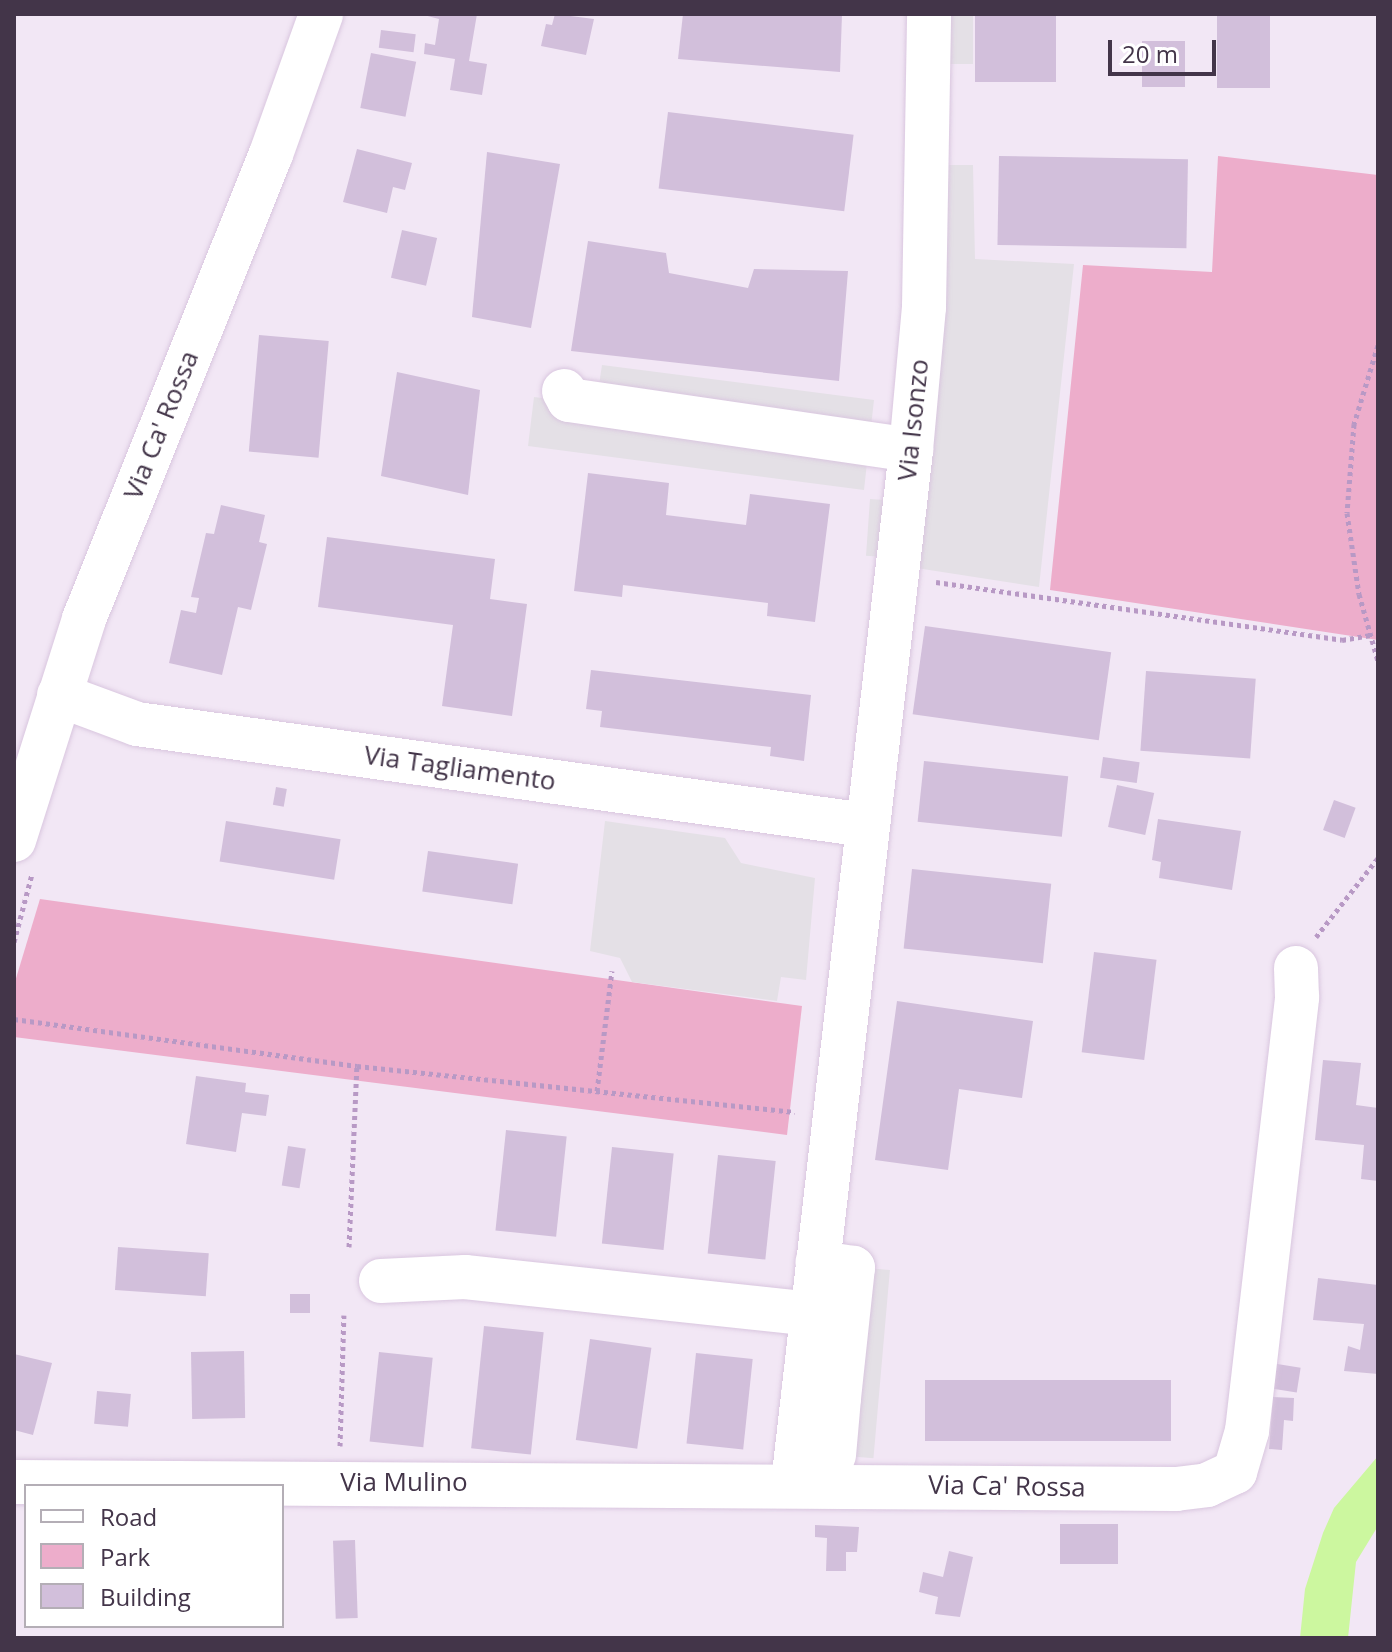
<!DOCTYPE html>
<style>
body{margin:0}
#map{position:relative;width:1392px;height:1652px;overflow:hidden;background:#f2e7f5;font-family:"Open Sans",sans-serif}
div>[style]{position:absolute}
.green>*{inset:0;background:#edadcb}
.parking>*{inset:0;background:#e4e0e6;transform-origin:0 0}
.water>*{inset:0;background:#ccf79f}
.building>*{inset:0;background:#d2bfdb;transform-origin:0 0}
.path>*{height:5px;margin-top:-2.5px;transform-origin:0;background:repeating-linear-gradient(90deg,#b899c5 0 4px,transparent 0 8px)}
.roads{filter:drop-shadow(0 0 2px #d9c6df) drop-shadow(0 0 2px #d9c6df)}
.minor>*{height:44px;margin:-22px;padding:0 22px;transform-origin:22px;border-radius:22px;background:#fff}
span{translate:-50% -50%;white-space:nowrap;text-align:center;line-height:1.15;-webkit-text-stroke:6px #fff;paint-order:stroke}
.street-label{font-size:26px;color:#433549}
.frame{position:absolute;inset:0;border:16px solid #433549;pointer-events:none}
.legend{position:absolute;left:24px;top:1484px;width:260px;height:144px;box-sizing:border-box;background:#fff;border:2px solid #b4aeb6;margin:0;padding:10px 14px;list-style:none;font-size:24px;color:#433549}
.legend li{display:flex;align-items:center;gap:16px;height:40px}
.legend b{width:40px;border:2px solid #b4aeb6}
.scale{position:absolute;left:1108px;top:40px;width:108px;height:36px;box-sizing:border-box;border:4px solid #433549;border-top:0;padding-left:10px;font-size:24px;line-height:28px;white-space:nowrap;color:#433549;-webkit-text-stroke:6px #fff;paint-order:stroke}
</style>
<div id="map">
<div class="green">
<i style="clip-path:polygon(1218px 156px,1378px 175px,1378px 640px,1050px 590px,1083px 265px,1212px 272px)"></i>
<i style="clip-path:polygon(40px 899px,802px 1006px,787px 1135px,14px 1037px,14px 985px)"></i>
</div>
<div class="parking">
<i style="left:929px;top:14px;width:44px;height:50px"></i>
<i style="clip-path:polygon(929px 165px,973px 165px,975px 259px,1074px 264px,1039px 587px,897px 565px)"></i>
<i style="clip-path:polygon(602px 365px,874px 400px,864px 490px,528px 446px,534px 397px,596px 405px)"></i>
<i style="left:870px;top:499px;width:14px;height:57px;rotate:4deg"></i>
<i style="clip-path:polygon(605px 821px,725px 838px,741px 863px,815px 878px,806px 980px,781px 977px,777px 1001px,632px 982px,620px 958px,590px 951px)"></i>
<i style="left:866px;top:1268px;width:24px;height:189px;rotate:5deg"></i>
</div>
<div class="water">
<i style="clip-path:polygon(1378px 1456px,1378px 1526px,1356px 1562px,1348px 1638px,1300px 1638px,1305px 1589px,1323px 1533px,1334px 1508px)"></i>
</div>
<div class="building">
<i style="clip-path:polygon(420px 14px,477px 14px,469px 61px,487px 64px,482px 95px,450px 90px,455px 59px,424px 54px,425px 43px,435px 45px,439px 19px)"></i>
<i style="clip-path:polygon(555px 14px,594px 19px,586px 55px,541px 46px,546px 24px,552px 25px)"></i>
<i style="clip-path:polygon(683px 14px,842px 14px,840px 72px,678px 59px)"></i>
<i style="left:975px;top:14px;width:81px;height:68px"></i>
<i style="left:1217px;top:14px;width:53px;height:74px"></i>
<i style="left:381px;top:30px;width:35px;height:18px;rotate:7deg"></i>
<i style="left:1142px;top:41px;width:43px;height:46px"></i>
<i style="left:371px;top:53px;width:46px;height:56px;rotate:11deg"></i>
<i style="left:668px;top:112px;width:187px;height:77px;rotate:7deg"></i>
<i style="clip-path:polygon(357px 149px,412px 163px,405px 190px,393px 187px,387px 213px,343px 202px)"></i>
<i style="clip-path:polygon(487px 152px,560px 164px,531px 328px,472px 317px)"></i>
<i style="left:999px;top:156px;width:189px;height:89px;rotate:1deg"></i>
<i style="left:402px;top:230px;width:36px;height:49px;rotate:13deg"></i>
<i style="clip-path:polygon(588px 241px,666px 253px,669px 273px,748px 288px,754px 269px,848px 271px,839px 381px,571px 351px)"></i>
<i style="left:259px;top:335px;width:70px;height:117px;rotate:5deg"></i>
<i style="clip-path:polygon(397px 372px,480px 390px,468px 495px,381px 476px)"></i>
<i style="clip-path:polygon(588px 473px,669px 483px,666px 515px,746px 525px,750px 494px,830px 504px,815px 622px,767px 616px,768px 603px,623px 585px,622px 597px,574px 591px)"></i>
<i style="clip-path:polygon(221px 505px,265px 515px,259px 542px,267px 544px,251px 610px,238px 607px,222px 675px,169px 663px,181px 610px,196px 613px,199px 598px,191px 597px,206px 533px,214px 534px)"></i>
<i style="clip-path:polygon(327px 537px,495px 559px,490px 599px,527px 604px,512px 716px,442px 706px,453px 625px,318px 607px)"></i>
<i style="left:925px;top:626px;width:188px;height:89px;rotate:8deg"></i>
<i style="clip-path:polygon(591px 670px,811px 695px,804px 761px,770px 756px,771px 747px,600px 727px,602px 711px,586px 709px)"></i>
<i style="left:1146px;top:671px;width:110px;height:80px;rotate:4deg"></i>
<i style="left:1103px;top:757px;width:37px;height:21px;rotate:8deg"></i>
<i style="left:924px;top:761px;width:145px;height:61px;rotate:6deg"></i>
<i style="left:1117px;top:785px;width:38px;height:43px;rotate:12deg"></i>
<i style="left:276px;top:787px;width:11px;height:18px;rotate:10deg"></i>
<i style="left:1334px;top:800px;width:23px;height:32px;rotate:20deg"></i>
<i style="clip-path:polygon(1158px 819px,1241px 831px,1232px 890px,1159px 878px,1161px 862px,1152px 860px)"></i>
<i style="left:226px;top:821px;width:116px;height:41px;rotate:9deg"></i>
<i style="left:428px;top:851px;width:91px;height:41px;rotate:8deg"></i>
<i style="left:912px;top:869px;width:140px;height:80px;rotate:6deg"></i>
<i style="left:1094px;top:952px;width:63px;height:101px;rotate:7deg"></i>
<i style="clip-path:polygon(897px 1001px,1033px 1021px,1022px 1098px,959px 1089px,948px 1170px,875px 1160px)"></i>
<i style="clip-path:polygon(1323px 1060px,1361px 1063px,1356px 1105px,1378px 1108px,1378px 1181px,1361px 1179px,1364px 1145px,1315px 1140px)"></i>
<i style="clip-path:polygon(196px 1076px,246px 1083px,245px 1092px,269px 1095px,266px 1116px,242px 1113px,236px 1152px,186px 1144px)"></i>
<i style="left:506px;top:1130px;width:61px;height:101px;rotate:6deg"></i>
<i style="left:288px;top:1146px;width:18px;height:40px;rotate:9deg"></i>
<i style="left:612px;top:1147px;width:62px;height:97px;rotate:6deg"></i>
<i style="left:718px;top:1155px;width:58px;height:99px;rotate:6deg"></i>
<i style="left:118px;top:1247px;width:91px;height:43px;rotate:4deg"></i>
<i style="clip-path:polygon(1318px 1278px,1378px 1285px,1378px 1374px,1344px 1371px,1348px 1346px,1360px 1350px,1364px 1324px,1313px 1320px)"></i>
<i style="left:290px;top:1294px;width:20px;height:19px"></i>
<i style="left:484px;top:1326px;width:60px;height:123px;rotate:6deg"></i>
<i style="left:590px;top:1339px;width:62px;height:102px;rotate:8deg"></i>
<i style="left:244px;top:1351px;width:67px;height:53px;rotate:89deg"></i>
<i style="left:379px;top:1352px;width:54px;height:90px;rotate:6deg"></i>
<i style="left:696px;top:1353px;width:57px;height:91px;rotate:6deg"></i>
<i style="clip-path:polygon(14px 1354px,52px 1363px,33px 1435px,14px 1430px)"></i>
<i style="left:1271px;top:1363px;width:30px;height:25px;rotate:9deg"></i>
<i style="left:925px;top:1380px;width:246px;height:61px"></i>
<i style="left:97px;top:1391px;width:34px;height:33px;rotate:5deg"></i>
<i style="clip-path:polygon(1273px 1397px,1294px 1398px,1293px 1421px,1284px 1420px,1282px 1450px,1269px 1449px)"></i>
<i style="left:1060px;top:1524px;width:58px;height:40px"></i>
<i style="clip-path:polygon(815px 1525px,859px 1527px,857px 1552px,846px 1552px,846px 1571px,826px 1571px,827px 1538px,815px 1537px)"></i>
<i style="left:355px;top:1540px;width:78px;height:22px;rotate:88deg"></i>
<i style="clip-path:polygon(949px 1551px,973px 1557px,960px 1617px,935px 1614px,938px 1597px,919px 1592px,923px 1572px,943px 1577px)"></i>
</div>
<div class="path">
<i style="left:1378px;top:345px;width:83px;rotate:106.9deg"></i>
<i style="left:1354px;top:424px;width:89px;rotate:94.5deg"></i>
<i style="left:1347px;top:513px;width:82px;rotate:81.6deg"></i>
<i style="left:1359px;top:594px;width:70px;rotate:74.2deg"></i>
<i style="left:936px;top:582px;width:410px;rotate:8.1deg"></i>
<i style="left:1342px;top:640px;width:29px;rotate:-10deg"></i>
<i style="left:1316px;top:937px;width:100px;rotate:-51.9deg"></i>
<i style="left:14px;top:942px;width:70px;rotate:-75.2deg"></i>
<i style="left:14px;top:1019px;width:346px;rotate:7.8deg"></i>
<i style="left:357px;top:1066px;width:440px;rotate:6deg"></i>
<i style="left:597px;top:1091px;width:121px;rotate:-82.9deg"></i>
<i style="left:349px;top:1247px;width:181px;rotate:-87.5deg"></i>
<i style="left:340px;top:1446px;width:131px;rotate:-88.3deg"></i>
</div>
<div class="roads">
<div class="minor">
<i style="left:564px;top:391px;width:10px;rotate:61deg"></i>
<i style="left:569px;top:400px;width:346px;rotate:8.3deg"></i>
<i style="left:59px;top:695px;width:83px;rotate:20.4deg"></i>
<i style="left:137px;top:724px;width:736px;rotate:7.89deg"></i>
<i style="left:14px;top:840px;width:232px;rotate:-72.4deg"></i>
<i style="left:84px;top:619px;width:501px;rotate:-68.09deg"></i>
<i style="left:271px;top:154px;width:149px;rotate:-70.3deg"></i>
<i style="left:381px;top:1281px;width:84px;rotate:-2.7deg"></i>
<i style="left:465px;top:1277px;width:348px;rotate:6.1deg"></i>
<i style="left:803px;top:1394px;width:36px;rotate:6deg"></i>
<i style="left:839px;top:1398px;width:131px;rotate:-83.9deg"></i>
<i style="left:853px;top:1268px;width:36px;rotate:-171deg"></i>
<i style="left:834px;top:1455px;width:57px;rotate:-85deg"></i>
<i style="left:14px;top:1482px;width:1162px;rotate:0.35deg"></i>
<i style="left:1176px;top:1489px;width:31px;rotate:-7deg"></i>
<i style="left:1207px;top:1485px;width:31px;rotate:-25deg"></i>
<i style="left:1235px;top:1472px;width:43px;rotate:-73.7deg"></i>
<i style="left:1247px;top:1431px;width:437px;rotate:-83.4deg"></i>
<i style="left:1297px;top:997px;width:29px;rotate:-92deg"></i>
<i style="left:793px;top:1483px;width:1040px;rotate:-83.48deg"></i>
<i style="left:911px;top:450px;width:144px;rotate:-84.8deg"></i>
<i style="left:924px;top:307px;width:293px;rotate:-89deg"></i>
</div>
</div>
<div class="street-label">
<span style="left:913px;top:420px;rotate:-84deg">Via Isonzo</span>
<span style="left:161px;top:425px;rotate:-68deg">Via Ca' Rossa</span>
<span style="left:460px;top:768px;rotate:8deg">Via Tagliamento</span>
<span style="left:404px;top:1482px">Via Mulino</span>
<span style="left:1007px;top:1486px;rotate:1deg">Via Ca' Rossa</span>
</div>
<div class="frame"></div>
<ul class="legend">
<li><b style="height:10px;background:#fff"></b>Road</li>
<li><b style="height:22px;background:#edadcb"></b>Park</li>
<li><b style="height:22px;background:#d2bfdb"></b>Building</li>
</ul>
<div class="scale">20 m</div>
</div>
